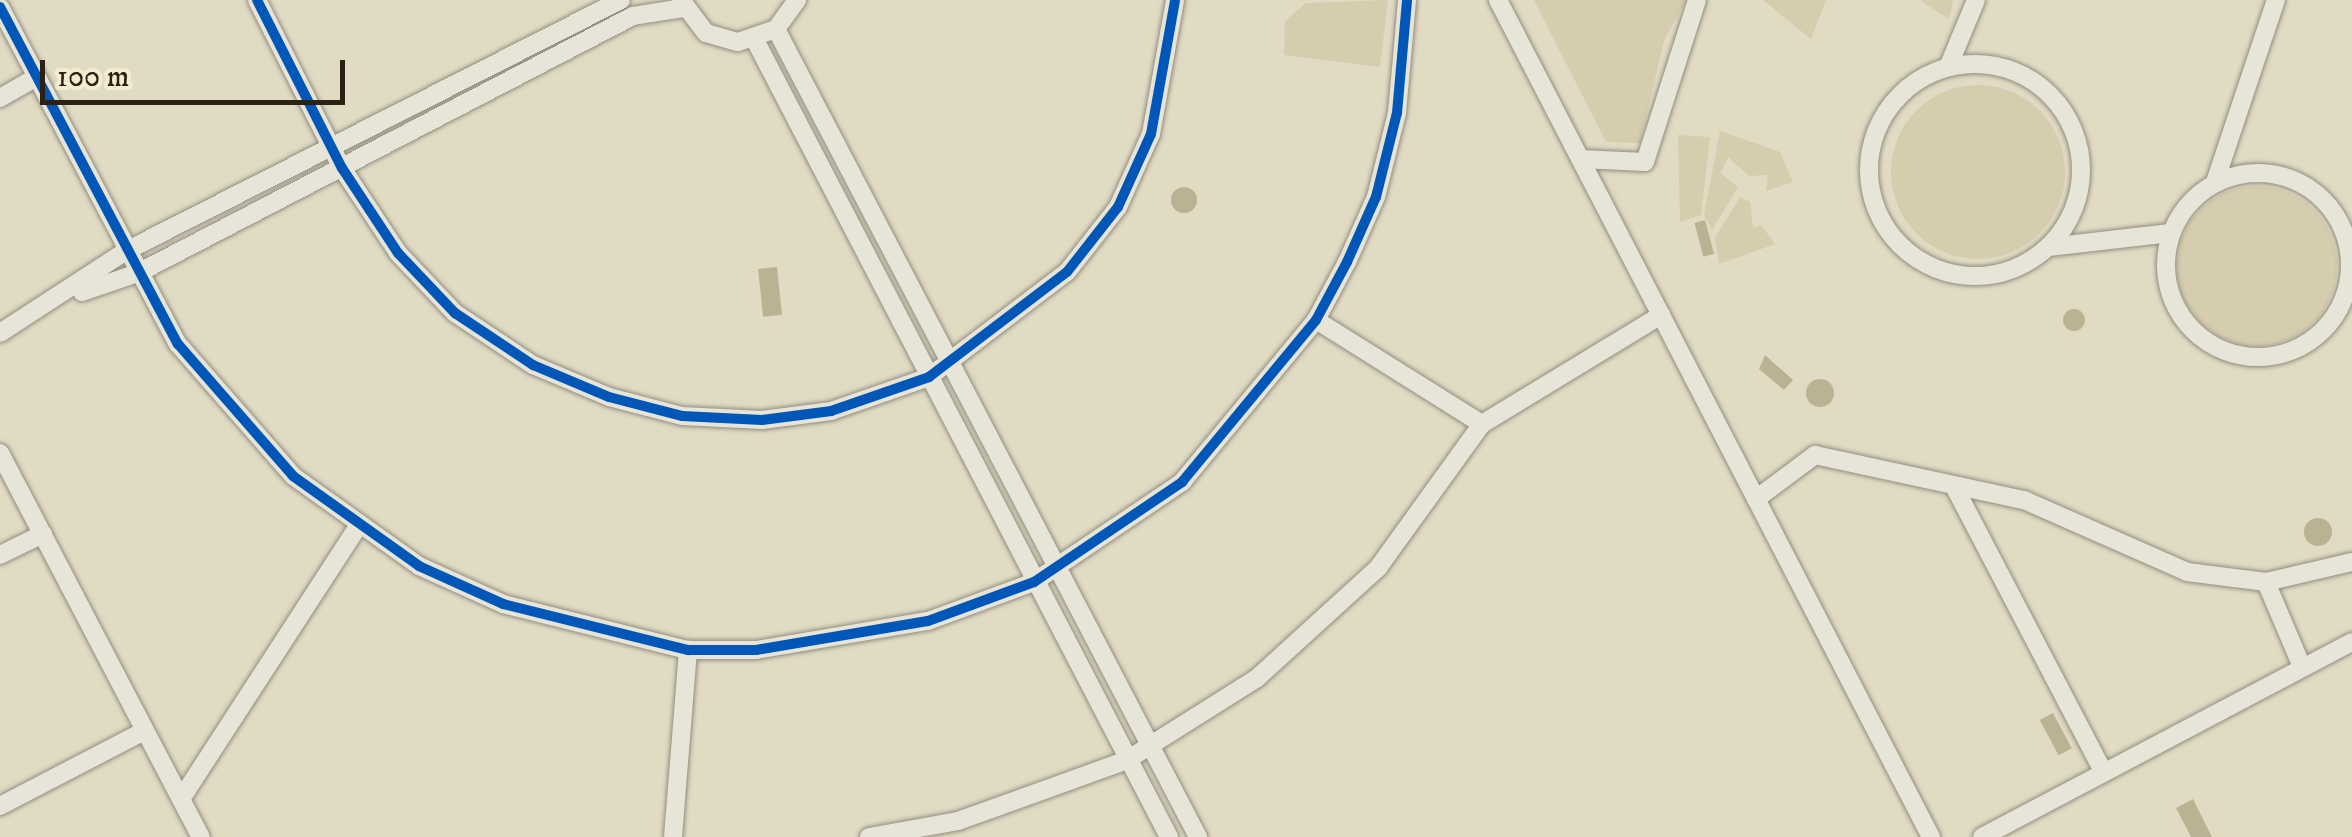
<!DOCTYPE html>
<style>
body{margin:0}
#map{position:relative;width:2352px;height:837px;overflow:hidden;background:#e1dbc4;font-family:"IM FELL DW Pica",serif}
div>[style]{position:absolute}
.green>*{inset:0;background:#d5cdae}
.round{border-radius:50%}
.water>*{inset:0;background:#bbb294;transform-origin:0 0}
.roads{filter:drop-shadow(0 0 2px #928d7f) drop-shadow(0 0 2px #928d7f)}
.street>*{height:18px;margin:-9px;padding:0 9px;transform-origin:9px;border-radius:9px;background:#e7e4d8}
.street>.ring{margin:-9px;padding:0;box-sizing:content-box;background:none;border:18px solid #e7e4d8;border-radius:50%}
.cycleway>*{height:10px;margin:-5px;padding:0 5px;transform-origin:5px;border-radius:5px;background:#0057b8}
span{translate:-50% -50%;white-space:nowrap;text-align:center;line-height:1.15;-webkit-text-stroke:10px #f3ecd1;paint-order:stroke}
.scale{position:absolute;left:40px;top:60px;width:305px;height:45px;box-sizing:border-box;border:5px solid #2c2214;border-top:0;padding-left:12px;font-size:30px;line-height:35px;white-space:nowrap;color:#2c2214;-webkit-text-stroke:8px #f3ecd1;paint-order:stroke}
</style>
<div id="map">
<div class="green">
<i style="clip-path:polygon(1388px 0,1380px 67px,1284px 55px,1285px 21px,1306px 3px)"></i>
<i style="clip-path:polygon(1534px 0,1686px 0,1664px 41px,1640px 143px,1606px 142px)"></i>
<i style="clip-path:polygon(1763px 0,1826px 0,1811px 39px)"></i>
<i style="clip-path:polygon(1953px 0,1949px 19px,1921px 1px,1923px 0)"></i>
<i class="round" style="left:1891px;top:85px;width:174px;height:174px"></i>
<i style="clip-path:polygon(1720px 131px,1780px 152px,1793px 182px,1766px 191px,1768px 175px,1749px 176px,1728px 157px,1721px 173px,1738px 187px,1712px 230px,1704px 215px)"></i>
<i style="clip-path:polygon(1678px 135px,1710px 137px,1701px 215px,1680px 222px)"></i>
<i class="round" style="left:2177px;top:186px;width:160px;height:160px"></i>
<i style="clip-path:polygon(1740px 197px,1750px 202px,1753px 228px,1761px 225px,1775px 244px,1719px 264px,1715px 238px)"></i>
</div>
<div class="water">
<i class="round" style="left:1171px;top:187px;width:26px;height:26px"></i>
<i style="left:1705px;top:220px;width:35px;height:11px;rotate:75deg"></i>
<i style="left:777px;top:267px;width:48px;height:19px;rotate:84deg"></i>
<i class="round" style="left:2063px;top:309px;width:22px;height:22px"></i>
<i style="clip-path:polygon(1765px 355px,1793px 380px,1784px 390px,1759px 369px)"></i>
<i class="round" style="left:1806px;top:379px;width:28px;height:28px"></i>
<i class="round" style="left:2304px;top:518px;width:28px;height:28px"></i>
<i style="left:2053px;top:713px;width:40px;height:15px;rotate:62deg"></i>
<i style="clip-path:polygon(2193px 799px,2212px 837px,2191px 837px,2176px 808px)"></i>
</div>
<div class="roads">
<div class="street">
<i style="left:257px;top:0;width:188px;rotate:63.2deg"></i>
<i style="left:342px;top:168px;width:102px;rotate:56.6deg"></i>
<i style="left:398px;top:253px;width:83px;rotate:46.5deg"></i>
<i style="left:455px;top:313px;width:94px;rotate:33.7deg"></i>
<i style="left:533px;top:365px;width:82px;rotate:22.8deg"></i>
<i style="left:609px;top:397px;width:75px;rotate:14.6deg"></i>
<i style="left:682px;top:416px;width:80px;rotate:2.9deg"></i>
<i style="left:762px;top:420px;width:70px;rotate:-7.4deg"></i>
<i style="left:831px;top:411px;width:104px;rotate:-19.1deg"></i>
<i style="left:929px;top:377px;width:173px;rotate:-37.3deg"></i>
<i style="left:1067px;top:272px;width:83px;rotate:-51.9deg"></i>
<i style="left:1118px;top:207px;width:80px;rotate:-65.7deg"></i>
<i style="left:1151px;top:134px;width:136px;rotate:-79.8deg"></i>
<i style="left:681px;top:0;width:41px;rotate:52.9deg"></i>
<i style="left:706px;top:33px;width:33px;rotate:16deg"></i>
<i style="left:738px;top:42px;width:40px;rotate:-18.9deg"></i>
<i style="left:776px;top:29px;width:36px;rotate:-54deg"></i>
<i style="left:1498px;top:0;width:942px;rotate:62.65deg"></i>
<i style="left:0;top:7px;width:381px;rotate:62.2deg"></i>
<i style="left:178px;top:344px;width:175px;rotate:48.9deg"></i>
<i style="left:293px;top:476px;width:155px;rotate:35.5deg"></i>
<i style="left:419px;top:566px;width:92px;rotate:24.3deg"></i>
<i style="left:503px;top:604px;width:191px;rotate:14deg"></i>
<i style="left:688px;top:650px;width:68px"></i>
<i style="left:756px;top:650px;width:174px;rotate:-9.6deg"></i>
<i style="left:928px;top:621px;width:113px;rotate:-20.2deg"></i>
<i style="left:1034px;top:582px;width:179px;rotate:-34deg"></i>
<i style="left:1182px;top:482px;width:210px;rotate:-50.4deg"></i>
<i style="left:1316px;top:320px;width:66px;rotate:-61.9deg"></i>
<i style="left:1347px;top:262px;width:71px;rotate:-66deg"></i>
<i style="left:1376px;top:197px;width:87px;rotate:-76deg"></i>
<i style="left:1397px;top:113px;width:113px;rotate:-84.9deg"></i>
<i style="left:776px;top:29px;width:912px;rotate:62.42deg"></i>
<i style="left:755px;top:40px;width:898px;rotate:62.55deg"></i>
<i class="ring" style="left:1869px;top:64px;width:194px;height:194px"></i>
<i style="left:1949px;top:65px;width:70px;rotate:-67.4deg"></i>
<i style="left:0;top:98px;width:40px;rotate:-29.7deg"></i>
<i style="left:1580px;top:159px;width:65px;rotate:2.6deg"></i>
<i style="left:1645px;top:162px;width:170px;rotate:-72.2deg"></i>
<i class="ring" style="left:2166px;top:173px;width:166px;height:166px"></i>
<i style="left:2215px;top:182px;width:192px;rotate:-71.5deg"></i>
<i style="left:2049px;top:247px;width:122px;rotate:-6.6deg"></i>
<i style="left:82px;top:292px;width:59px;rotate:-18.7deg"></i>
<i style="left:138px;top:273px;width:558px;rotate:-27.44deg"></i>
<i style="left:633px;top:16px;width:51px;rotate:-9.1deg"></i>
<i style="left:1316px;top:320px;width:196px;rotate:32.1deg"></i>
<i style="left:1482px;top:424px;width:210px;rotate:-31.3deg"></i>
<i style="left:0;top:333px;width:150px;rotate:-33.1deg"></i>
<i style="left:126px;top:251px;width:555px;rotate:-26.89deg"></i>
<i style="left:0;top:453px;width:433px;rotate:62.4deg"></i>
<i style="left:1956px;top:490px;width:319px;rotate:62.4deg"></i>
<i style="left:1756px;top:499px;width:74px;rotate:-36.7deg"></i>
<i style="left:1815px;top:455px;width:214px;rotate:12.2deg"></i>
<i style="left:2024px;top:500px;width:178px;rotate:23.8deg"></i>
<i style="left:2187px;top:572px;width:80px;rotate:7.2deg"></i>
<i style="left:2266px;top:582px;width:92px;rotate:67deg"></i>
<i style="left:0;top:555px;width:48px;rotate:-26deg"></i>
<i style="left:2266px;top:582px;width:88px;rotate:-13.1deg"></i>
<i style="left:181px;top:799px;width:325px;rotate:-57deg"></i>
<i style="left:0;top:806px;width:162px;rotate:-27.5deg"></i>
<i style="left:673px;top:837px;width:188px;rotate:-85.4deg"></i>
<i style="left:869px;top:837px;width:90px;rotate:-10.2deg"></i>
<i style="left:958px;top:821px;width:180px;rotate:-19.8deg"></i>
<i style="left:1127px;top:760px;width:154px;rotate:-32.2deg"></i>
<i style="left:1257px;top:678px;width:164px;rotate:-42.3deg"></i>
<i style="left:1378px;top:568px;width:178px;rotate:-54.2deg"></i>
<i style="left:1982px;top:837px;width:418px;rotate:-27.8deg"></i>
</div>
</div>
<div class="cycleway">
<i style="left:257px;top:0;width:188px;rotate:63.2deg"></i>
<i style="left:342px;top:168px;width:102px;rotate:56.6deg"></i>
<i style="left:398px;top:253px;width:83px;rotate:46.5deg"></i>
<i style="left:455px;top:313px;width:94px;rotate:33.7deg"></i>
<i style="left:533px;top:365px;width:82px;rotate:22.8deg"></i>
<i style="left:609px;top:397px;width:75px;rotate:14.6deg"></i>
<i style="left:682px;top:416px;width:80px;rotate:2.9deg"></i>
<i style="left:762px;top:420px;width:70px;rotate:-7.4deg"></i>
<i style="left:831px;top:411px;width:104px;rotate:-19.1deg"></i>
<i style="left:929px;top:377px;width:173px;rotate:-37.3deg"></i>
<i style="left:1067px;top:272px;width:83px;rotate:-51.9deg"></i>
<i style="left:1118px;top:207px;width:80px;rotate:-65.7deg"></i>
<i style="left:1151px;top:134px;width:136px;rotate:-79.8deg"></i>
<i style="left:0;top:7px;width:381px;rotate:62.2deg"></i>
<i style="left:178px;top:344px;width:175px;rotate:48.9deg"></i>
<i style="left:293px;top:476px;width:155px;rotate:35.5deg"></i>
<i style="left:419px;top:566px;width:92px;rotate:24.3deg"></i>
<i style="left:503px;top:604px;width:191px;rotate:14deg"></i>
<i style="left:688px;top:650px;width:68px"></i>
<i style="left:756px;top:650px;width:174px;rotate:-9.6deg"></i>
<i style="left:928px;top:621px;width:113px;rotate:-20.2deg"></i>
<i style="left:1034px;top:582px;width:179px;rotate:-34deg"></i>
<i style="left:1182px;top:482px;width:210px;rotate:-50.4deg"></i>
<i style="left:1316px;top:320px;width:66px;rotate:-61.9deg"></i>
<i style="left:1347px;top:262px;width:71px;rotate:-66deg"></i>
<i style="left:1376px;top:197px;width:87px;rotate:-76deg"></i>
<i style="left:1397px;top:113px;width:113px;rotate:-84.9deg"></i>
</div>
<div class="scale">100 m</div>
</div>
